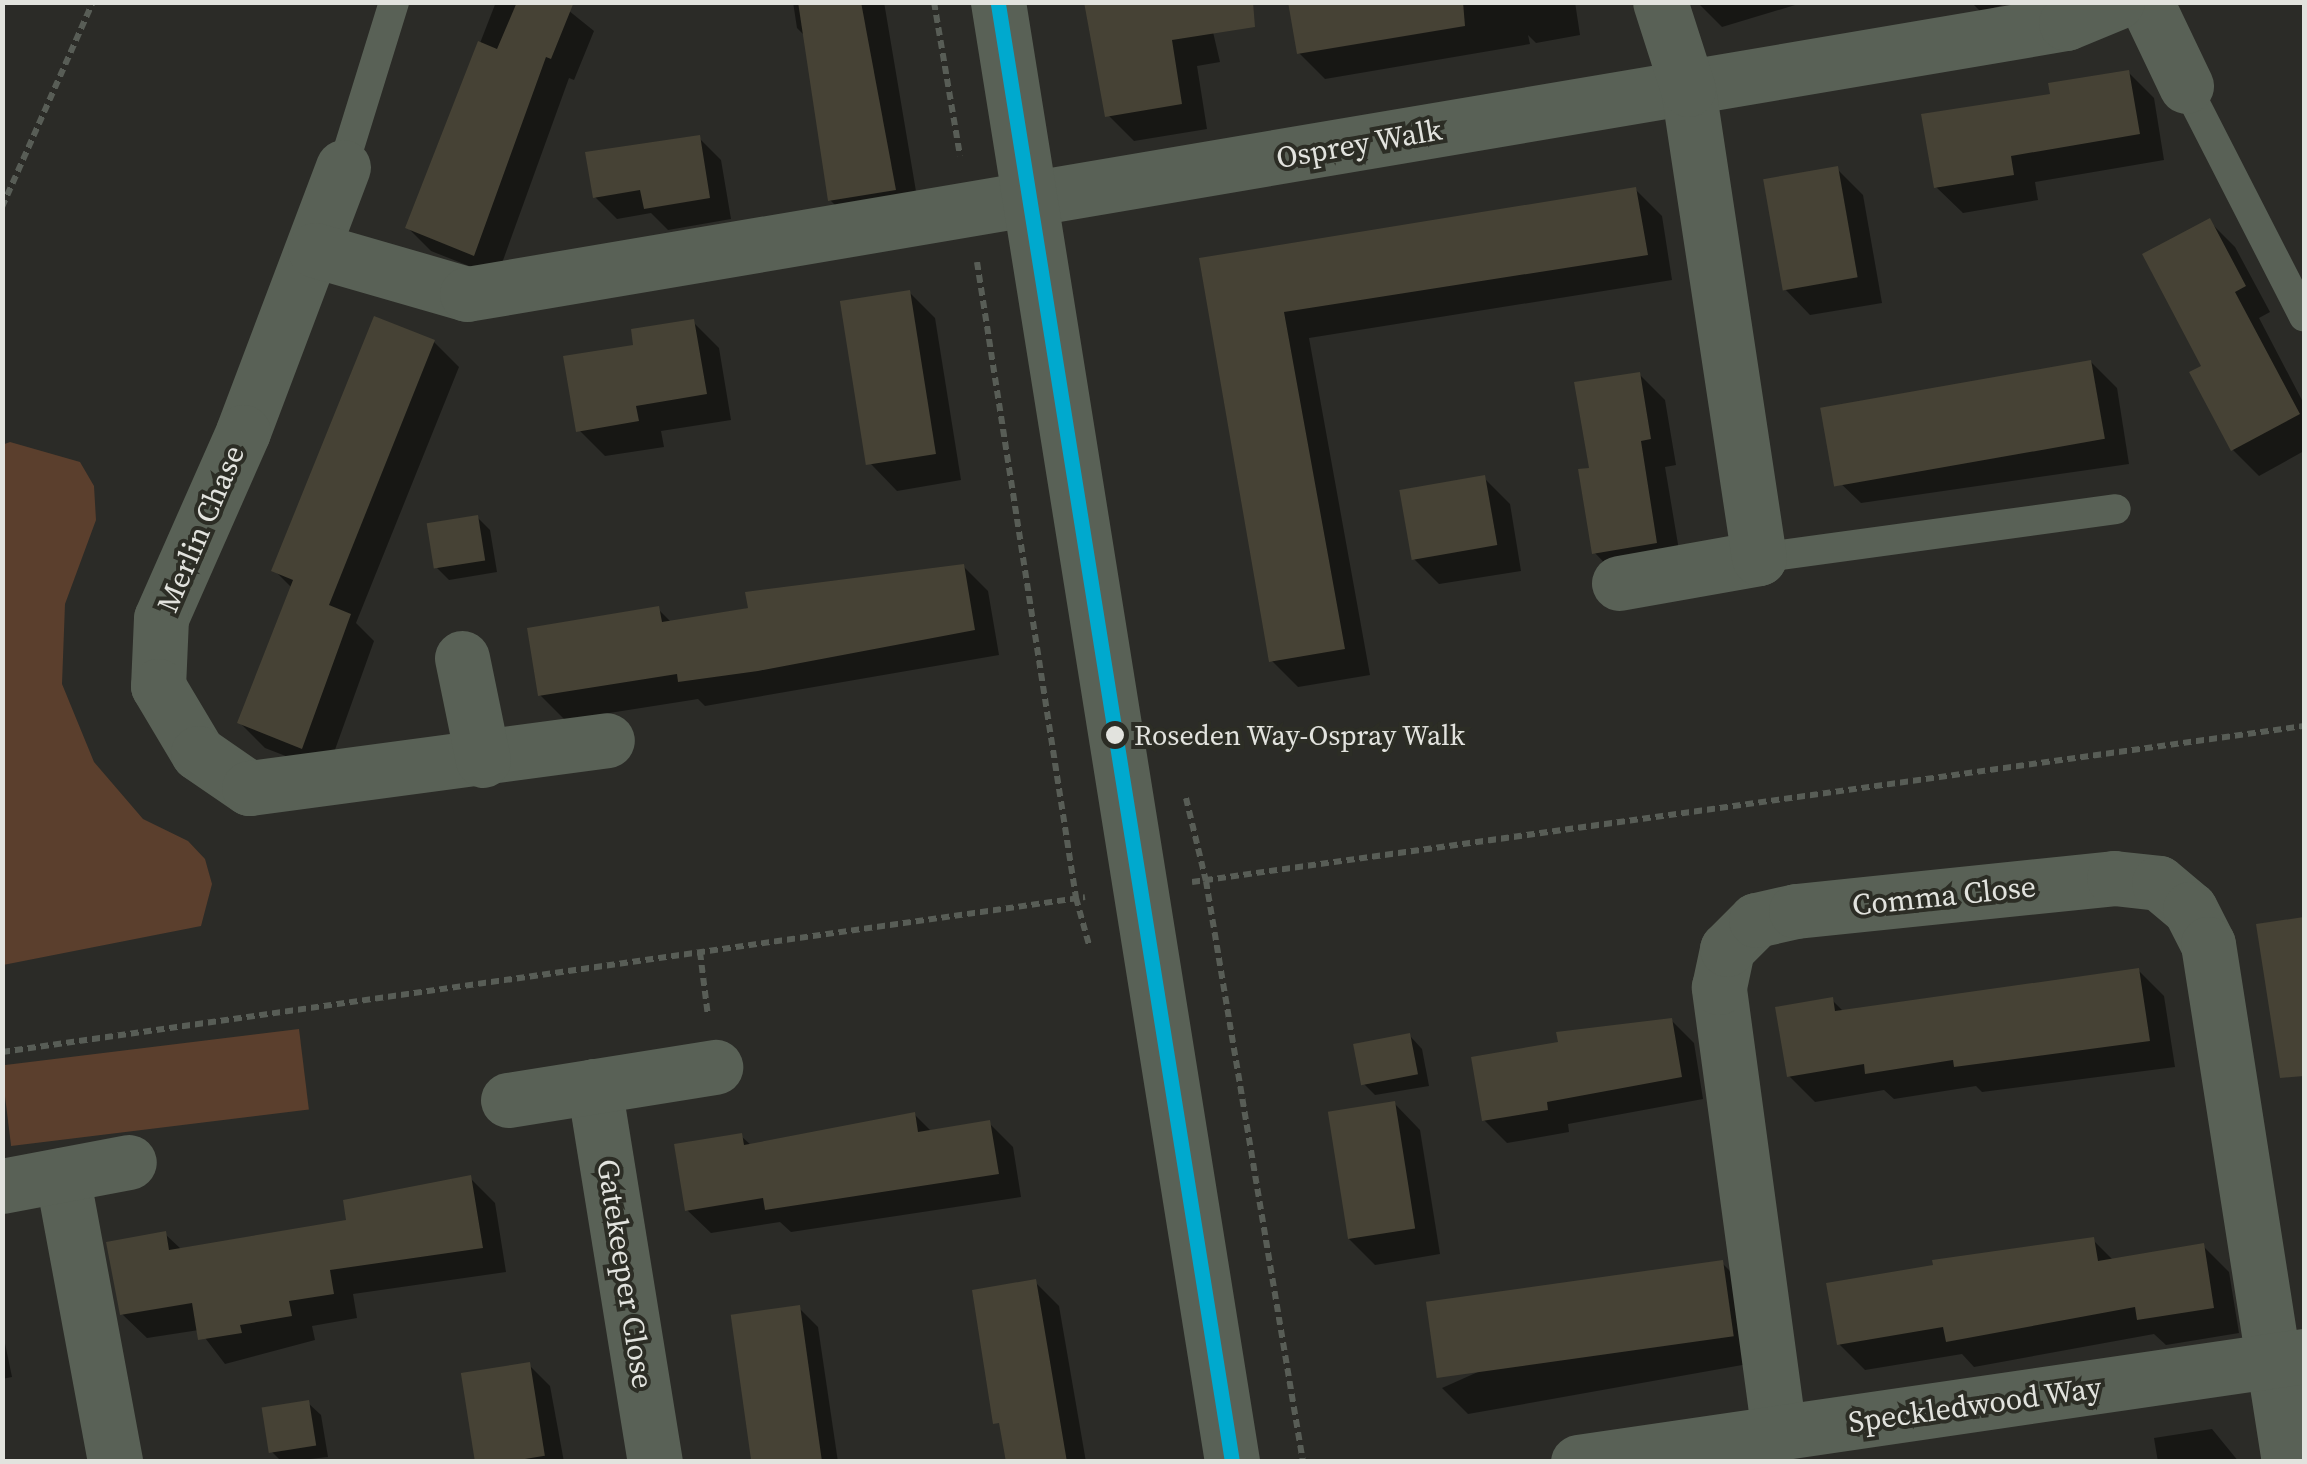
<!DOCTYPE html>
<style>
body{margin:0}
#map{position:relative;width:2307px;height:1464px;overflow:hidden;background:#2b2b27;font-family:"Source Serif 4",serif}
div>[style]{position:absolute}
.green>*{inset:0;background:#5b3f2d;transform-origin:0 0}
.shadow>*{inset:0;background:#0007}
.building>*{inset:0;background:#464235;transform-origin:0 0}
.path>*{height:6px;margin-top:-3px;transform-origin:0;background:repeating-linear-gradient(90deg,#585d56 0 8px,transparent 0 13px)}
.service>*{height:30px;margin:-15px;padding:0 15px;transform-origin:15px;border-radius:15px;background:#596156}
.minor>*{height:55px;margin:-27.5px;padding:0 27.5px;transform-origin:27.5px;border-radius:27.5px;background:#596156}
.tertiary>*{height:55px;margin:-27.5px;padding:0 27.5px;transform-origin:27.5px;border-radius:27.5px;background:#596156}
.bus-1>*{height:15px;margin:-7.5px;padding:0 7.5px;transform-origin:7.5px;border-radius:7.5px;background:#00a9ce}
.dots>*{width:28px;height:28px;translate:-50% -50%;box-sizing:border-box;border:5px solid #2c2d25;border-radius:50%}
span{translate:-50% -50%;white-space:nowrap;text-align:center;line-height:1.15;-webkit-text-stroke:8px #2c2d25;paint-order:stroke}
.bus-label{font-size:28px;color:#e2e3de}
.left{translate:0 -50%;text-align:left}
.street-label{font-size:30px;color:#e2e3de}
.frame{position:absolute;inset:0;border:5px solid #e2e3de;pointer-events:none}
</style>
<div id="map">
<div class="green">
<i style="clip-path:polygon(10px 442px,80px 462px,94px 486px,96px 520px,65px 604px,62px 684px,94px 762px,143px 819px,188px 841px,205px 859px,212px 884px,201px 926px,3px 965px,2px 445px)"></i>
<i style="left:299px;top:1029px;width:81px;height:300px;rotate:83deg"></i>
</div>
<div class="shadow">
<i style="clip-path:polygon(496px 2px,558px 2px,594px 31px,574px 80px,569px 78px,497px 277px,431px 251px,408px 228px)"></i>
<i style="clip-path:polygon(793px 2px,884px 2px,920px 215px,856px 226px,830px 200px,806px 37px,797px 28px)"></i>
<i style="clip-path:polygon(1087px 2px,1206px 2px,1220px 62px,1197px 66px,1207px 129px,1134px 141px,1108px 115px)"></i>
<i style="clip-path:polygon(1291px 2px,1575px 2px,1580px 35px,1536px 43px,1528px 35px,1530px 44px,1325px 79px,1299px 53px)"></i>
<i style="clip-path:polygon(1697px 2px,1805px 2px,1722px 27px)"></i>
<i style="clip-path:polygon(1971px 2px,2012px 2px,1981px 12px)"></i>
<i style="clip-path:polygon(2128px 72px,2154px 98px,2164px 160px,2035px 182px,2038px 200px,1963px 213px,1936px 187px,2052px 96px)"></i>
<i style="clip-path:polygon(699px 138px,721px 160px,731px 219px,668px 230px,651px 213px,617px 219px,595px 197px)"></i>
<i style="clip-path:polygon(1837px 169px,1863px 195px,1882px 303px,1810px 315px,1784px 288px)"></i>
<i style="clip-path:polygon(1636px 190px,1662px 216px,1672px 280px,1309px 338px,1370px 675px,1298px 687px,1272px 661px,1202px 260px)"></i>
<i style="clip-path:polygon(2209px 221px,2235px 247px,2270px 312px,2259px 318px,2304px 404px,2304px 451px,2259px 476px,2233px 450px,2205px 367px)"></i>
<i style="clip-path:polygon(909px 292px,935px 318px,961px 480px,897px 491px,871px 464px)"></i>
<i style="clip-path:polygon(693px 322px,719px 348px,731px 420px,661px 431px,664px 447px,605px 456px,579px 430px,636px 347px)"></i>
<i style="clip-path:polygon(434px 342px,459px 367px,356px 623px,374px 641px,327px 772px,265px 748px,240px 723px,293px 589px,274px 570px)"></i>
<i style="clip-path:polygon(2091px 362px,2117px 388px,2129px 464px,1861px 503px,1834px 477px)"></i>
<i style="clip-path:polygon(1639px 374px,1665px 400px,1676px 465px,1665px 467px,1682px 568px,1620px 579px,1594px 552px,1591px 470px)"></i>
<i style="clip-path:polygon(1484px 478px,1510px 504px,1521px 571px,1439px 584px,1413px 558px)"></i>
<i style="clip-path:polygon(477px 517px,490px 530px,497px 572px,449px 580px,437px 568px)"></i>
<i style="clip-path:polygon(964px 567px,988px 591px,999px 655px,705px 706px,698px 699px,565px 720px,540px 695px,658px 609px,672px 623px)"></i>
<i style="clip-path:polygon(2304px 919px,2304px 1030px,2297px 1031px,2258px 926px)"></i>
<i style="clip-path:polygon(2138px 970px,2164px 996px,2175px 1067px,1982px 1092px,1976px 1086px,1894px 1099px,1884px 1090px,1815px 1102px,1789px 1076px,1832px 1000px,1844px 1012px)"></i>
<i style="clip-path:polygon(1671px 1020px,1694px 1043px,1703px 1099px,1568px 1124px,1569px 1132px,1507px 1143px,1484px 1120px)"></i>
<i style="clip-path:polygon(1410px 1036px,1422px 1049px,1429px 1086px,1375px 1095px,1362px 1082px)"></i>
<i style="clip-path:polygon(1394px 1103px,1420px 1130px,1440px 1254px,1375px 1265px,1349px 1239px)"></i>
<i style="clip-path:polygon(914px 1114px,932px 1132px,989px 1123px,1013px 1147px,1021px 1197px,791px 1232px,780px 1222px,711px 1233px,687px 1210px,741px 1136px,752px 1146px)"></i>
<i style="clip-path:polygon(470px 1178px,495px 1203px,506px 1272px,353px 1294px,357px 1318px,312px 1326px,315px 1340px,225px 1364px,199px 1330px,147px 1338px,122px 1314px,165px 1234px,182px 1250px,349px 1222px)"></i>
<i style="clip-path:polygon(2093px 1240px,2114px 1261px,2203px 1246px,2229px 1272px,2239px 1333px,2166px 1345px,2154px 1334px,1974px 1367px,1962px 1354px,1865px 1370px,1839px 1344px)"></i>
<i style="clip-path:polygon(1722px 1263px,1748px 1289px,1759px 1362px,1468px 1414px,1442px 1388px)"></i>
<i style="clip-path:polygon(1035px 1282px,1059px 1306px,1086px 1462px,1007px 1462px)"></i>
<i style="clip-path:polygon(799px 1308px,818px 1327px,838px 1462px,755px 1462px)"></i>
<i style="clip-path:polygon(2px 1329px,12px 1377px,2px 1379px)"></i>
<i style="clip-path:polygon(529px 1365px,550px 1386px,564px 1462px,477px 1462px)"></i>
<i style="clip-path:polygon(308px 1403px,321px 1415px,328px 1457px,282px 1462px,272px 1452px)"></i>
<i style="clip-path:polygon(2212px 1429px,2239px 1462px,2158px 1462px,2154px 1438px)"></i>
</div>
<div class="building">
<i style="clip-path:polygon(517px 2px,574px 2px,551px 59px,546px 57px,474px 256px,405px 228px,478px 41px,497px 49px)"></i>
<i style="clip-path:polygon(798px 2px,861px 2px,896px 190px,828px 201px)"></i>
<i style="clip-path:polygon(1084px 2px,1253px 2px,1255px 27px,1172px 40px,1182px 104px,1105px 117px)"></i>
<i style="clip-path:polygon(1288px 2px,1463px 2px,1465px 26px,1297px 54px)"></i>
<i style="clip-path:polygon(2129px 70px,2140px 134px,2011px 156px,2014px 175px,1934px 188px,1921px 114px,2050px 94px,2048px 83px)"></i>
<i style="clip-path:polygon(700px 135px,710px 198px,644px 209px,640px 190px,593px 198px,585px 152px)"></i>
<i style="left:1838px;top:166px;width:113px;height:76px;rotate:80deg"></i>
<i style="clip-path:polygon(1636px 187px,1648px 255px,1284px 312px,1345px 649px,1269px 662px,1199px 258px)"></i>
<i style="clip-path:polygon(2210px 218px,2246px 286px,2235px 292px,2300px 414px,2231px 451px,2189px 372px,2201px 366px,2142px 254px)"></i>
<i style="left:910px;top:290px;width:166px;height:71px;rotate:81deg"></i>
<i style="clip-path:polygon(374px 316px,435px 340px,329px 605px,351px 614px,302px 749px,237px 723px,293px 580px,271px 571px)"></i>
<i style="clip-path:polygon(694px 319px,707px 394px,636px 406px,639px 421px,576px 432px,563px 356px,633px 345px,631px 329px)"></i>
<i style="left:2091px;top:360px;width:80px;height:275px;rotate:80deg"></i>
<i style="clip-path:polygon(1640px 372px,1651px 439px,1641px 441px,1657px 543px,1592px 554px,1578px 469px,1589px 468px,1574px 382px)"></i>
<i style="left:1485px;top:475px;width:71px;height:87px;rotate:80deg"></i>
<i style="left:478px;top:515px;width:46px;height:52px;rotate:81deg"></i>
<i style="clip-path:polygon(964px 564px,975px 630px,758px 671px,678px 682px,677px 674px,538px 696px,527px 628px,659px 606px,662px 622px,748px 608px,745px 592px)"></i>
<i style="clip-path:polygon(2304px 917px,2304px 1076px,2280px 1078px,2256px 924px)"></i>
<i style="clip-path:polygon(2139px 968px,2150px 1041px,1954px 1067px,1953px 1060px,1865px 1074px,1864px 1064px,1787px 1077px,1775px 1007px,1833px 997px,1835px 1011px)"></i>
<i style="clip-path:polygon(1672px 1018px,1682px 1077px,1547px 1102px,1548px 1110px,1482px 1121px,1471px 1057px,1558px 1042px,1556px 1032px)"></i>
<i style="left:1410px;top:1033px;width:42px;height:58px;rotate:79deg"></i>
<i style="left:1395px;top:1101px;width:129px;height:68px;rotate:81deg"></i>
<i style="clip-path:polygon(915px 1112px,918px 1132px,990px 1120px,999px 1174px,765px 1210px,763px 1198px,685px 1211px,674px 1144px,742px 1133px,744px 1145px)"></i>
<i style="clip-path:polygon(471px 1175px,483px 1248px,330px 1270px,334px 1294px,289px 1301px,292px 1316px,240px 1325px,242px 1333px,198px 1340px,192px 1303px,120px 1315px,106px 1242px,166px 1231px,169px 1250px,346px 1220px,343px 1200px)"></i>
<i style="clip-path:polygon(2094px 1237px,2098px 1261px,2204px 1243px,2214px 1308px,2137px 1320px,2135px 1307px,1946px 1342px,1943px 1327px,1837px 1345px,1826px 1283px,1933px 1265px,1932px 1260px)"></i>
<i style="left:1723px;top:1260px;width:77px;height:300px;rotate:82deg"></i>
<i style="clip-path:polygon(1036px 1279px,1067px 1462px,1006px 1462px,999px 1423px,993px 1424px,972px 1290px)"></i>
<i style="left:800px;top:1305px;width:159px;height:70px;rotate:82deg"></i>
<i style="left:530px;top:1362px;width:95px;height:70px;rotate:81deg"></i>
<i style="left:309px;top:1400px;width:46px;height:48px;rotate:81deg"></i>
</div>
<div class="path">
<i style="left:934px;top:2px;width:156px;rotate:80.4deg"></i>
<i style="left:2px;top:207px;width:224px;rotate:-66.1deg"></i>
<i style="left:977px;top:262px;width:644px;rotate:81.15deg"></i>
<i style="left:1076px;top:898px;width:49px;rotate:74.5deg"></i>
<i style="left:1186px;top:798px;width:85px;rotate:76.5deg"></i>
<i style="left:1206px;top:881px;width:589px;rotate:80.52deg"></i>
<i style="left:1192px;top:882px;width:1123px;rotate:-7.99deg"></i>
<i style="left:700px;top:952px;width:64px;rotate:82.9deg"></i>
<i style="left:2px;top:1052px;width:1094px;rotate:-8.14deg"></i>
</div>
<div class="service">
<i style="left:2186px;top:86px;width:259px;rotate:62.9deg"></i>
<i style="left:343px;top:167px;width:173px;rotate:-72.8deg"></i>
<i style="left:1759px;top:558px;width:360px;rotate:-7.8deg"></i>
</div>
<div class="minor">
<i style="left:2146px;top:2px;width:93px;rotate:64.5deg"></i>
<i style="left:343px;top:167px;width:283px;rotate:110.7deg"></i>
<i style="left:243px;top:432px;width:203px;rotate:113.8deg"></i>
<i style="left:161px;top:618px;width:68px;rotate:92.5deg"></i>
<i style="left:158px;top:686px;width:78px;rotate:59.2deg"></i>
<i style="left:198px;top:753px;width:62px;rotate:34.5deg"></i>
<i style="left:249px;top:788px;width:361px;rotate:-7.6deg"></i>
<i style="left:315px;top:250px;width:158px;rotate:16.1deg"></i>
<i style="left:467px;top:294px;width:1622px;rotate:-9.62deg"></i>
<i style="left:2066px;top:23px;width:55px;rotate:-22.4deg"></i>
<i style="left:1619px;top:583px;width:142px;rotate:-10.1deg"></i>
<i style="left:1759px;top:558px;width:474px;rotate:-98.6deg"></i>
<i style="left:1688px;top:89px;width:91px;rotate:-107.8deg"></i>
<i style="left:462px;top:658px;width:104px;rotate:78.4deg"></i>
<i style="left:594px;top:1086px;width:381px;rotate:80.8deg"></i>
<i style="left:508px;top:1100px;width:210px;rotate:-9.1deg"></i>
<i style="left:62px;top:1175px;width:292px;rotate:79.5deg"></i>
<i style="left:2px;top:1186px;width:129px;rotate:-10.7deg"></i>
<i style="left:1779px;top:1433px;width:450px;rotate:-97.7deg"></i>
<i style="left:1719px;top:987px;width:39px;rotate:-78deg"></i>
<i style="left:1727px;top:949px;width:41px;rotate:-45deg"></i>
<i style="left:1756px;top:920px;width:41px;rotate:-12.7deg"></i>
<i style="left:1796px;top:911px;width:320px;rotate:-5.9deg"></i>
<i style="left:2114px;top:878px;width:45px;rotate:6.3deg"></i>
<i style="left:2159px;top:883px;width:40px;rotate:40deg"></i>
<i style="left:2190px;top:909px;width:39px;rotate:63deg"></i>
<i style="left:2208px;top:944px;width:524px;rotate:81.11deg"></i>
<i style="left:1578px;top:1462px;width:734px;rotate:-8.31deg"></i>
</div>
<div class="tertiary">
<i style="left:998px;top:2px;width:1479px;rotate:80.89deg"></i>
</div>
<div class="bus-1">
<i style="left:998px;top:4px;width:1477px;rotate:80.88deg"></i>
</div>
<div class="dots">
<i style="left:1115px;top:735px;background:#e2e3de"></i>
</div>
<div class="bus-label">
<span class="left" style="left:1134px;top:735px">Roseden Way-Ospray Walk</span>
</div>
<div class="street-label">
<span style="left:1359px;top:144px;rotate:-10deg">Osprey Walk</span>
<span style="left:201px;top:529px;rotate:-67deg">Merlin Chase</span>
<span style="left:1944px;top:896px;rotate:-6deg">Comma Close</span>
<span style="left:625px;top:1274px;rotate:81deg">Gatekeeper Close</span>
<span style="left:1975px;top:1405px;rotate:-8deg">Speckledwood Way</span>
</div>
<div class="frame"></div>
</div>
